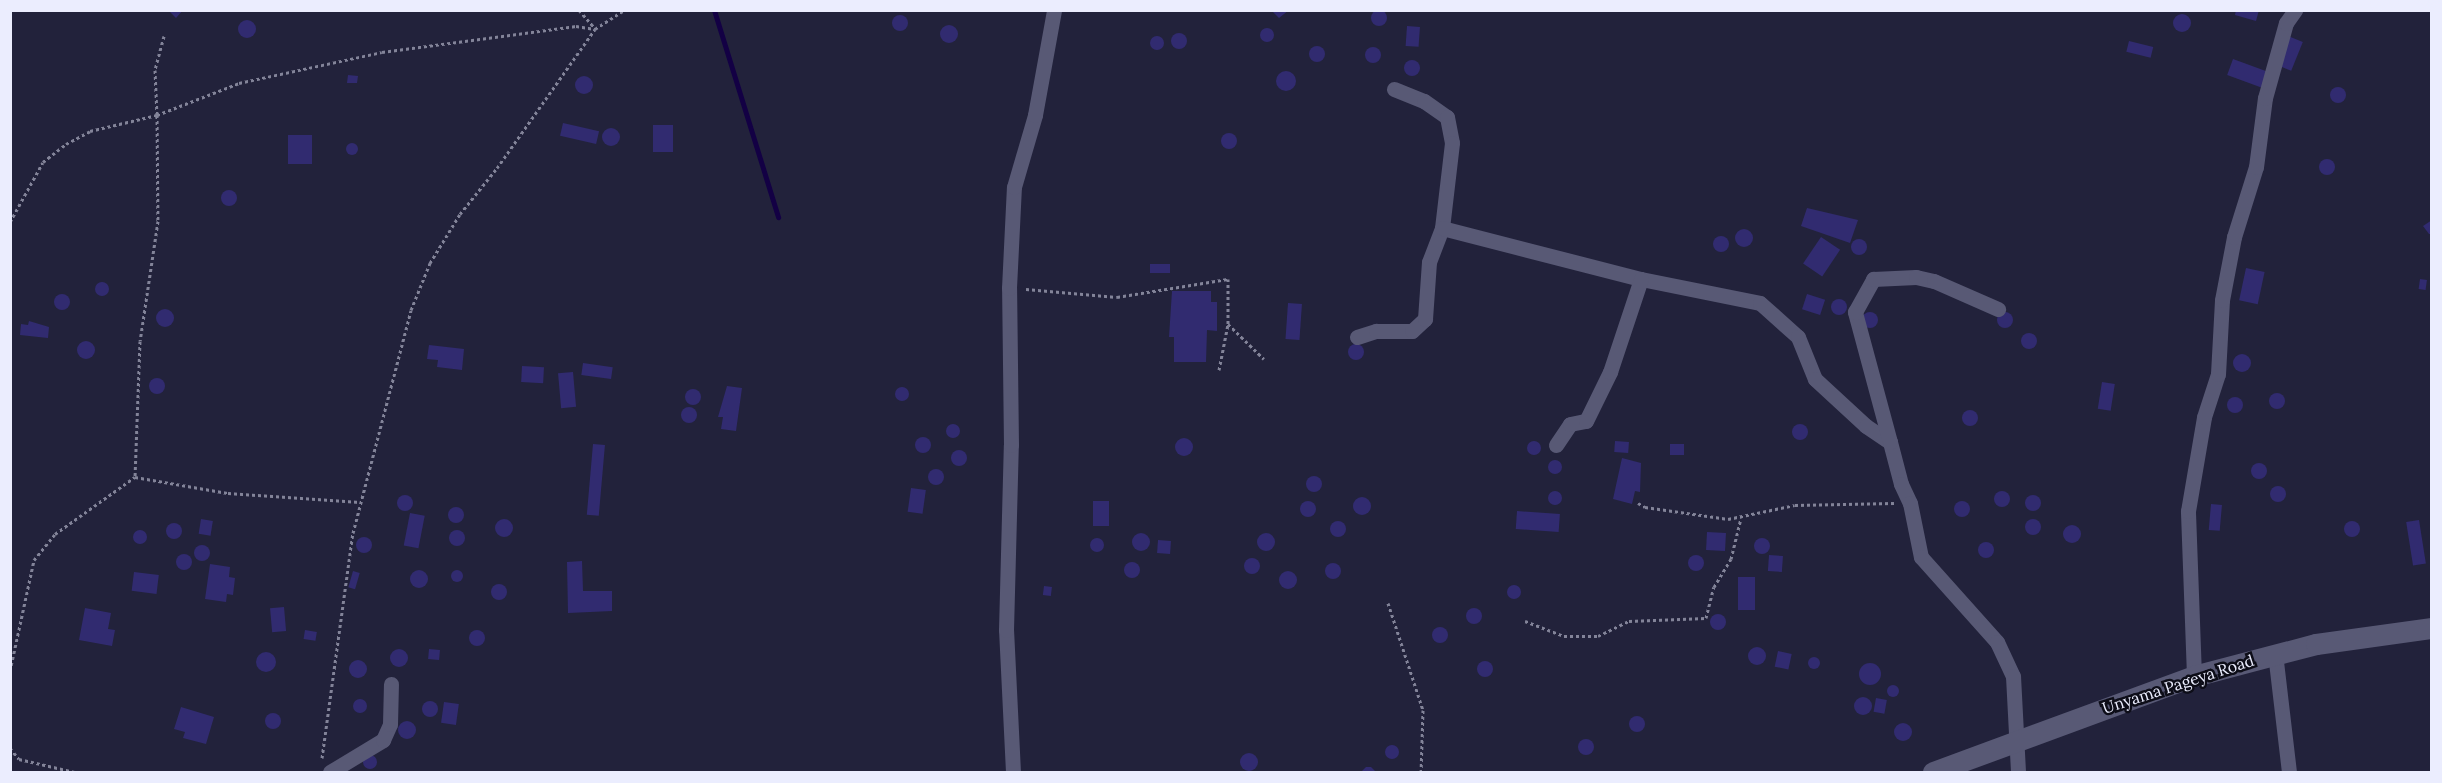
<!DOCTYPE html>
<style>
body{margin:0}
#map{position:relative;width:2442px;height:783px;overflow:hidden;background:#22223b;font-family:Lora,serif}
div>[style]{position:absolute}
.stream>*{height:5px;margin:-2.5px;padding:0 2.5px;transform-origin:2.5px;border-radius:2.5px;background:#130044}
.building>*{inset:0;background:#312b70;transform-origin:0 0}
.round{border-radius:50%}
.path>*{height:3px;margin-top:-1.5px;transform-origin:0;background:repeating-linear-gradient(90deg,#838499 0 3px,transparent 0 6px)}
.street>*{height:15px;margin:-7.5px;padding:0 7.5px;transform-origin:7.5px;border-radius:7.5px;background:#585975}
.secondary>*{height:21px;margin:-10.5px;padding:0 10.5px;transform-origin:10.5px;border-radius:10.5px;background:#585975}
span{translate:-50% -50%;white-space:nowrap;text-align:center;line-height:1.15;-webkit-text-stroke:5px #0d0d18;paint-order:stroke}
.street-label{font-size:16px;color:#ebedfe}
.frame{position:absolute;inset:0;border:12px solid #ebedfe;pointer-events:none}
</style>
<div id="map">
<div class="stream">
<i style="left:714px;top:10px;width:217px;rotate:72.8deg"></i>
</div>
<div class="building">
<i class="round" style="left:1371px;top:10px;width:16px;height:16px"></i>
<i style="clip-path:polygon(168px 10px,183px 10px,176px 18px)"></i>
<i style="clip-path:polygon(1271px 10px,1289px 10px,1279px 18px)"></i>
<i style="clip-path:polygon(2236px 10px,2259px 10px,2256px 21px,2235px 15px)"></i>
<i class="round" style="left:2173px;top:14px;width:18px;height:18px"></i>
<i class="round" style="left:892px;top:15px;width:16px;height:16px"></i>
<i class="round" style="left:238px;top:20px;width:18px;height:18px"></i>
<i class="round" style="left:940px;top:25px;width:18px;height:18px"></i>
<i style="left:1407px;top:26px;width:13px;height:20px;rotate:4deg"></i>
<i class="round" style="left:1260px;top:28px;width:14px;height:14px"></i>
<i class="round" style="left:1171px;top:33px;width:16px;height:16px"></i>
<i class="round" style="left:1150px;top:36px;width:14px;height:14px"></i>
<i style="left:2288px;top:36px;width:16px;height:31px;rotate:22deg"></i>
<i style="left:2129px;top:41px;width:25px;height:11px;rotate:14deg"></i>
<i class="round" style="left:1309px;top:46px;width:16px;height:16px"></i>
<i class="round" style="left:1365px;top:47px;width:16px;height:16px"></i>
<i style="left:2233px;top:59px;width:37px;height:17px;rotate:20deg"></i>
<i class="round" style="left:1404px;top:60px;width:16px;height:16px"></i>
<i class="round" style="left:1276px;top:71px;width:20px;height:20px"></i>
<i style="clip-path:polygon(348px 75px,358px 76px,357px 83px,347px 83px)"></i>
<i class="round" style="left:575px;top:76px;width:18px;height:18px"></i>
<i class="round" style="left:2330px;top:87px;width:16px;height:16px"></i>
<i style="left:563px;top:123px;width:37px;height:13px;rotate:13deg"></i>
<i style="left:653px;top:125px;width:20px;height:27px"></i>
<i class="round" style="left:602px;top:128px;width:18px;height:18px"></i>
<i class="round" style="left:1221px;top:133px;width:16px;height:16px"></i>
<i style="left:288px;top:135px;width:24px;height:29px"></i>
<i class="round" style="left:346px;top:143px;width:12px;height:12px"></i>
<i class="round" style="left:2319px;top:159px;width:16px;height:16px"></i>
<i class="round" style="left:221px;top:190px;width:16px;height:16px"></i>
<i style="clip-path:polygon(1807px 208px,1858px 220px,1850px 243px,1801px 226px)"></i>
<i style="clip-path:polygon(2432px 220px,2432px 234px,2429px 234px,2423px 226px)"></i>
<i class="round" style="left:1735px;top:229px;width:18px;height:18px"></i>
<i class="round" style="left:1713px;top:236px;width:16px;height:16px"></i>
<i style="left:1821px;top:237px;width:23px;height:32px;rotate:34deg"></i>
<i class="round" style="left:1851px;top:239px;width:16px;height:16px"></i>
<i style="left:1150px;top:264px;width:20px;height:9px"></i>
<i style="left:2246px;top:268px;width:19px;height:33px;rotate:12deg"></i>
<i style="left:2420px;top:279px;width:7px;height:10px;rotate:8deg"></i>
<i class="round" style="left:95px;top:282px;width:14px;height:14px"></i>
<i style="clip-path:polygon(1172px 291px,1211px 291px,1211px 302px,1217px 302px,1217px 331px,1207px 330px,1206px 362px,1174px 362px,1174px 337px,1169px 337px)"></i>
<i class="round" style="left:54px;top:294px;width:16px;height:16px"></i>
<i style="left:1807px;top:294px;width:19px;height:16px;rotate:18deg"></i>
<i class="round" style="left:1831px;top:299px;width:16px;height:16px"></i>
<i style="left:1288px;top:303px;width:14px;height:36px;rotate:4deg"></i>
<i class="round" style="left:156px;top:309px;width:18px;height:18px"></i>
<i class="round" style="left:1997px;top:312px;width:16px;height:16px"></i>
<i class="round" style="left:1862px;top:312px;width:16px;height:16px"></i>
<i style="clip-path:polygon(29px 321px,49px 327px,48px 338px,20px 335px,21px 324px,28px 325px)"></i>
<i class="round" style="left:2021px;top:333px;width:16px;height:16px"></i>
<i class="round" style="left:77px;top:341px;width:18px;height:18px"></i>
<i class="round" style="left:1348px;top:344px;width:16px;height:16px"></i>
<i style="clip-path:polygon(429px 345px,464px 349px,462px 370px,437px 367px,438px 360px,427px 359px)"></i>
<i class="round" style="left:2233px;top:354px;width:18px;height:18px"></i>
<i style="left:583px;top:363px;width:30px;height:12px;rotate:8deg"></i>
<i style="left:522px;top:366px;width:22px;height:16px;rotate:3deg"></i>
<i style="left:573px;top:372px;width:35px;height:15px;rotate:85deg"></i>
<i class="round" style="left:149px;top:378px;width:16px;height:16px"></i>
<i style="left:2102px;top:382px;width:13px;height:27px;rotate:9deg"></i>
<i style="clip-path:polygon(727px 386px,742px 388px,736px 431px,721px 429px,723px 417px,718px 417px)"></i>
<i class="round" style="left:895px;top:387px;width:14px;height:14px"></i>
<i class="round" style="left:685px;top:389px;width:16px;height:16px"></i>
<i class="round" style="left:2269px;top:393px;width:16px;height:16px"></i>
<i class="round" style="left:2227px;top:397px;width:16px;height:16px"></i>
<i class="round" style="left:681px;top:407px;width:16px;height:16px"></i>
<i class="round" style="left:1962px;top:410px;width:16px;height:16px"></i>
<i class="round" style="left:1792px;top:424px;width:16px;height:16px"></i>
<i class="round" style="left:946px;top:424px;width:14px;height:14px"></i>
<i class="round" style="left:915px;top:437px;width:16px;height:16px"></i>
<i class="round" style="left:1175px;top:438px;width:18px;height:18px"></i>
<i class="round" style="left:1527px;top:441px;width:14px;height:14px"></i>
<i style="left:1615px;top:441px;width:14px;height:11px;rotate:4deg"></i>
<i style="left:593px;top:444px;width:12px;height:71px;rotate:5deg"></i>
<i style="left:1670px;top:444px;width:14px;height:11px"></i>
<i class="round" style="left:951px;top:450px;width:16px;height:16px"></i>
<i style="clip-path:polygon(1622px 458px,1641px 463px,1640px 492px,1635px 491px,1632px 504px,1613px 499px)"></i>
<i class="round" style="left:1548px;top:460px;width:14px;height:14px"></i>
<i class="round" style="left:2251px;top:463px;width:16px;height:16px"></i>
<i class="round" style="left:928px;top:469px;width:16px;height:16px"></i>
<i class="round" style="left:1306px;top:476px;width:16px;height:16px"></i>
<i class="round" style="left:2270px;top:486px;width:16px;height:16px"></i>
<i style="left:911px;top:488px;width:15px;height:24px;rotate:8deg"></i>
<i class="round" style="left:1994px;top:491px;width:16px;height:16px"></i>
<i class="round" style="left:1548px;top:491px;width:14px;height:14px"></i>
<i class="round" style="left:2025px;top:495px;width:16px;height:16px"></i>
<i class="round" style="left:397px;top:495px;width:16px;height:16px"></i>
<i class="round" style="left:1353px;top:497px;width:18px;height:18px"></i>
<i class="round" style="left:1300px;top:501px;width:16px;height:16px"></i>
<i class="round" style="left:1954px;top:501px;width:16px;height:16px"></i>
<i style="left:1093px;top:501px;width:16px;height:25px"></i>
<i style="left:2211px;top:504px;width:11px;height:26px;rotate:5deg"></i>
<i class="round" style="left:448px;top:507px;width:16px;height:16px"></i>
<i style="left:1517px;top:511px;width:43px;height:18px;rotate:4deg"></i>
<i style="left:410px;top:513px;width:15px;height:33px;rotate:11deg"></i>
<i class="round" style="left:2025px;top:519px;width:16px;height:16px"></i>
<i style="left:201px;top:519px;width:12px;height:15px;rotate:9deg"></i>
<i class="round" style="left:495px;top:519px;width:18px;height:18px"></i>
<i style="left:2419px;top:520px;width:44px;height:13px;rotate:81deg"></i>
<i class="round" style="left:2344px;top:521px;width:16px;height:16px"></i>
<i class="round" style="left:1330px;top:521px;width:16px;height:16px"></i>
<i class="round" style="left:166px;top:523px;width:16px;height:16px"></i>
<i class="round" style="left:2063px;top:525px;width:18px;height:18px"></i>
<i class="round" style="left:449px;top:530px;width:16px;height:16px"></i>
<i class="round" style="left:133px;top:530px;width:14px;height:14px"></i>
<i style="left:1707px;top:532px;width:19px;height:18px;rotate:3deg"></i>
<i class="round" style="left:1257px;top:533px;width:18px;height:18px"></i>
<i class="round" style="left:1132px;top:533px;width:18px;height:18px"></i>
<i class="round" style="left:356px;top:537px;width:16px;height:16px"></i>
<i class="round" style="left:1754px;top:538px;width:16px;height:16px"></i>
<i class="round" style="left:1090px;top:538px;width:14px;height:14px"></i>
<i style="left:1158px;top:540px;width:13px;height:13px;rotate:4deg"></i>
<i class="round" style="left:1978px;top:542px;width:16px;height:16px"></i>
<i class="round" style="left:194px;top:545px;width:16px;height:16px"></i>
<i class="round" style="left:176px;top:554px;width:16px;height:16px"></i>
<i class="round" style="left:1688px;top:555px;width:16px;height:16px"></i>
<i style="left:1769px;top:555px;width:14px;height:16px;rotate:4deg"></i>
<i class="round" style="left:1244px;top:558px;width:16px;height:16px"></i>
<i style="clip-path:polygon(582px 561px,583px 591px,612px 591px,612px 611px,568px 613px,567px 562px)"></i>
<i class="round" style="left:1124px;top:562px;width:16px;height:16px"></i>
<i class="round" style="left:1325px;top:563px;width:16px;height:16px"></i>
<i style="clip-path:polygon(210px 564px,230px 567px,229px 577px,235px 578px,233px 595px,227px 594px,226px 602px,205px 599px)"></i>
<i class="round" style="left:451px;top:570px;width:12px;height:12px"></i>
<i class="round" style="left:410px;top:570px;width:18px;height:18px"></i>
<i style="left:353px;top:571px;width:7px;height:17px;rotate:16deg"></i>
<i class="round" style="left:1279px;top:571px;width:18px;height:18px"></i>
<i style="left:134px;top:572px;width:25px;height:19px;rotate:7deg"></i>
<i style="left:1738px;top:577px;width:17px;height:33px"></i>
<i class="round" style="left:491px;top:584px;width:16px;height:16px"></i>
<i class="round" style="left:1507px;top:585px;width:14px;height:14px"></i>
<i style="left:1044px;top:586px;width:8px;height:9px;rotate:7deg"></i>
<i style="left:284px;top:607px;width:24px;height:14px;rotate:85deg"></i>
<i class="round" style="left:1466px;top:608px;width:16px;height:16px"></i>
<i style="clip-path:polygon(85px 608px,111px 613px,108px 629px,115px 630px,112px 646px,79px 640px)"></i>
<i class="round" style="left:1710px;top:614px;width:16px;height:16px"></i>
<i class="round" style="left:1432px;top:627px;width:16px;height:16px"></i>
<i class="round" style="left:469px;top:630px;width:16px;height:16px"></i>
<i style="left:305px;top:630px;width:12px;height:9px;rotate:9deg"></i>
<i class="round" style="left:1748px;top:647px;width:18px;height:18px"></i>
<i style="left:429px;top:649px;width:11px;height:10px;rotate:5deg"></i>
<i class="round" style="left:390px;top:649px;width:18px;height:18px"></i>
<i style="left:1778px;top:651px;width:14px;height:16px;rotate:12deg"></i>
<i class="round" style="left:256px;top:652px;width:20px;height:20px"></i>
<i class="round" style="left:1808px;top:657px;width:12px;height:12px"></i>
<i class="round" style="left:349px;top:660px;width:18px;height:18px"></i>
<i class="round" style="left:1477px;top:661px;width:16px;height:16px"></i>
<i class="round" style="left:1859px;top:663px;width:22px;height:22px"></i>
<i class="round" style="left:1887px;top:685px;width:12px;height:12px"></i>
<i class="round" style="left:1854px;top:697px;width:18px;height:18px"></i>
<i style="left:1876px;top:698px;width:11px;height:14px;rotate:10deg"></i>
<i class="round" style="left:353px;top:699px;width:14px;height:14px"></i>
<i class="round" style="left:422px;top:701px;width:16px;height:16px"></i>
<i style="left:444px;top:702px;width:15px;height:21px;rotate:8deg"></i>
<i style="clip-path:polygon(181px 707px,214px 717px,206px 744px,183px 738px,185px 732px,174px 729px)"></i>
<i class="round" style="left:265px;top:713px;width:16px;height:16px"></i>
<i class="round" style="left:1629px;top:716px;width:16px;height:16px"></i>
<i class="round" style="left:398px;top:721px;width:18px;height:18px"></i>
<i class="round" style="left:1894px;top:723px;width:18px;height:18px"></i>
<i class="round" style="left:1578px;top:739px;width:16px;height:16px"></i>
<i class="round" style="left:1385px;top:745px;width:14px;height:14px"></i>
<i class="round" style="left:1240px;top:753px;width:18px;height:18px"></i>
<i class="round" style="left:363px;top:755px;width:14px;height:14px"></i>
<i style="clip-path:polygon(1366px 767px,1371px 767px,1376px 772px,1361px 772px)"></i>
</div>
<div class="path">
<i style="left:579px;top:10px;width:23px;rotate:49deg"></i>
<i style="left:164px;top:36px;width:35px;rotate:105deg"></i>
<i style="left:155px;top:70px;width:45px;rotate:87.5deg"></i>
<i style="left:157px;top:115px;width:88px;rotate:-21.3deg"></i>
<i style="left:239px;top:83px;width:146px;rotate:-12.2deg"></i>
<i style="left:382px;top:52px;width:196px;rotate:-7.6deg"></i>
<i style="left:576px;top:26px;width:19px;rotate:9deg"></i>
<i style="left:10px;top:222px;width:68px;rotate:-61.2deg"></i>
<i style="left:43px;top:162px;width:29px;rotate:-38deg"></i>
<i style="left:66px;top:144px;width:27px;rotate:-28deg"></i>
<i style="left:90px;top:131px;width:69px;rotate:-13.4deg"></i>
<i style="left:157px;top:115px;width:106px;rotate:89.5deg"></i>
<i style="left:158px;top:221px;width:121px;rotate:98.5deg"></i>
<i style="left:140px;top:341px;width:136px;rotate:92.1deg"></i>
<i style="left:1026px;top:289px;width:91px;rotate:5deg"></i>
<i style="left:1117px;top:297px;width:112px;rotate:-9.2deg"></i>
<i style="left:1228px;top:279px;width:45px;rotate:90deg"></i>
<i style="left:1228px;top:324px;width:50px;rotate:44.2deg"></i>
<i style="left:1219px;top:370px;width:47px;rotate:-78.9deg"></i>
<i style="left:1638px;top:503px;width:8px;rotate:30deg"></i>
<i style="left:1645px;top:507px;width:84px;rotate:8.2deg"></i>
<i style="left:1728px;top:519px;width:68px;rotate:-11.8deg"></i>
<i style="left:1795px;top:505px;width:99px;rotate:-1.2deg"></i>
<i style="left:1388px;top:603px;width:113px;rotate:71.9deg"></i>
<i style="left:1423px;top:710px;width:62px;rotate:91.8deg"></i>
<i style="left:1525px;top:621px;width:42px;rotate:21deg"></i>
<i style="left:1564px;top:636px;width:34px"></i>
<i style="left:1598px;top:636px;width:34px;rotate:-26deg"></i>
<i style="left:1629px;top:621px;width:77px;rotate:-2.2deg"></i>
<i style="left:1706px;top:618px;width:32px;rotate:-76deg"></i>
<i style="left:1714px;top:587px;width:33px;rotate:-59deg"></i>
<i style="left:1731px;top:559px;width:42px;rotate:-76.3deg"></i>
<i style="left:10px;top:671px;width:114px;rotate:-77.8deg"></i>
<i style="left:34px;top:560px;width:33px;rotate:-51deg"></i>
<i style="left:55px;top:534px;width:98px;rotate:-35.5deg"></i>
<i style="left:135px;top:477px;width:94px;rotate:9.8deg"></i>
<i style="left:228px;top:493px;width:132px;rotate:3.9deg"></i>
<i style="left:10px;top:748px;width:14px;rotate:51deg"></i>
<i style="left:19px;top:759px;width:57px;rotate:13.1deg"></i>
<i style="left:322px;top:758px;width:227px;rotate:-82.2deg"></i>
<i style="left:353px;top:533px;width:230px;rotate:-75.4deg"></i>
<i style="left:411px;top:310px;width:51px;rotate:-68deg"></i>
<i style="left:430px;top:263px;width:57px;rotate:-58.5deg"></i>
<i style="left:460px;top:214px;width:59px;rotate:-51.2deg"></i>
<i style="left:497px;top:168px;width:170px;rotate:-54.8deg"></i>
<i style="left:595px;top:29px;width:35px;rotate:-33deg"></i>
</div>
<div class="street">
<i style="left:1394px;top:89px;width:32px;rotate:22deg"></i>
<i style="left:1424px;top:101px;width:28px;rotate:35deg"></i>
<i style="left:1447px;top:117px;width:26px;rotate:79deg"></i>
<i style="left:1452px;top:143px;width:86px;rotate:96.7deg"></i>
<i style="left:1357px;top:337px;width:20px;rotate:-18deg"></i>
<i style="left:1376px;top:331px;width:36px"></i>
<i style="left:1412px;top:331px;width:18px;rotate:-43deg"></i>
<i style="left:1425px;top:319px;width:57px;rotate:-86deg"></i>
<i style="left:1429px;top:262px;width:36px;rotate:-69deg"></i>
<i style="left:1442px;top:228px;width:205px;rotate:14.4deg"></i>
<i style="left:1641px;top:279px;width:121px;rotate:11.4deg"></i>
<i style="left:1760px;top:303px;width:51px;rotate:41.8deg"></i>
<i style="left:1798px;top:337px;width:45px;rotate:68deg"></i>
<i style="left:1815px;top:379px;width:69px;rotate:42.7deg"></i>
<i style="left:1866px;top:426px;width:29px;rotate:34deg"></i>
<i style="left:1890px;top:442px;width:43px;rotate:75.3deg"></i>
<i style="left:1901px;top:484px;width:21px;rotate:65deg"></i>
<i style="left:1910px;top:503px;width:55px;rotate:78.5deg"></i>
<i style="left:1921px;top:557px;width:114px;rotate:48.2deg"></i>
<i style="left:1997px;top:642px;width:38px;rotate:65deg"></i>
<i style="left:2013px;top:676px;width:96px;rotate:87deg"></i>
<i style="left:1890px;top:442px;width:135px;rotate:-105.1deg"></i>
<i style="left:1855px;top:312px;width:38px;rotate:-61deg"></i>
<i style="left:1873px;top:279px;width:43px;rotate:-2.7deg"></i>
<i style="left:1916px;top:277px;width:18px;rotate:13deg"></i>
<i style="left:1934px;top:281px;width:70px;rotate:23.6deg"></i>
<i style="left:1556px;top:445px;width:25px;rotate:-56deg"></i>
<i style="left:1570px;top:424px;width:16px;rotate:-11deg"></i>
<i style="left:1586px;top:421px;width:55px;rotate:-63.9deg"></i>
<i style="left:1610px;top:372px;width:98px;rotate:-71.6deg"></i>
<i style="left:2275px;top:653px;width:120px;rotate:83.3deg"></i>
<i style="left:2194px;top:676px;width:165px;rotate:-92.1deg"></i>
<i style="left:2188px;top:511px;width:95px;rotate:-80.3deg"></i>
<i style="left:2204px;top:417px;width:45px;rotate:-72deg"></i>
<i style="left:2218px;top:374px;width:74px;rotate:-86.9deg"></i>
<i style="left:2222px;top:300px;width:64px;rotate:-79.2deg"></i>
<i style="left:2234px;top:237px;width:73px;rotate:-72.6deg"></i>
<i style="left:2256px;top:167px;width:70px;rotate:-82.6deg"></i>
<i style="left:2265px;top:98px;width:78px;rotate:-74.4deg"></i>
<i style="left:2286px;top:23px;width:16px;rotate:-55deg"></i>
<i style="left:330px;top:772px;width:62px;rotate:-31.1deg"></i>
<i style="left:383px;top:740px;width:17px;rotate:-66deg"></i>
<i style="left:390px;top:724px;width:40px;rotate:-88.6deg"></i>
<i style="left:1013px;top:772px;width:142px;rotate:-92.8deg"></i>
<i style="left:1006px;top:630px;width:185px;rotate:-88.5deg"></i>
<i style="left:1011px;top:445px;width:157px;rotate:-90.7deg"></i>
<i style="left:1009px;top:288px;width:101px;rotate:-87.2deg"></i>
<i style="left:1014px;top:187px;width:75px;rotate:-73.7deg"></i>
<i style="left:1035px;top:115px;width:107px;rotate:-79.7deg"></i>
</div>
<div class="secondary">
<i style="left:1933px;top:772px;width:278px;rotate:-20.2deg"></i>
<i style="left:2194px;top:676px;width:126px;rotate:-14.7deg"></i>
<i style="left:2316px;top:644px;width:117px;rotate:-7.9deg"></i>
</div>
<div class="street-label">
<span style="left:2178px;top:684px;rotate:-18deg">Unyama Pageya Road</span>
</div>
<div class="frame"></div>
</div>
